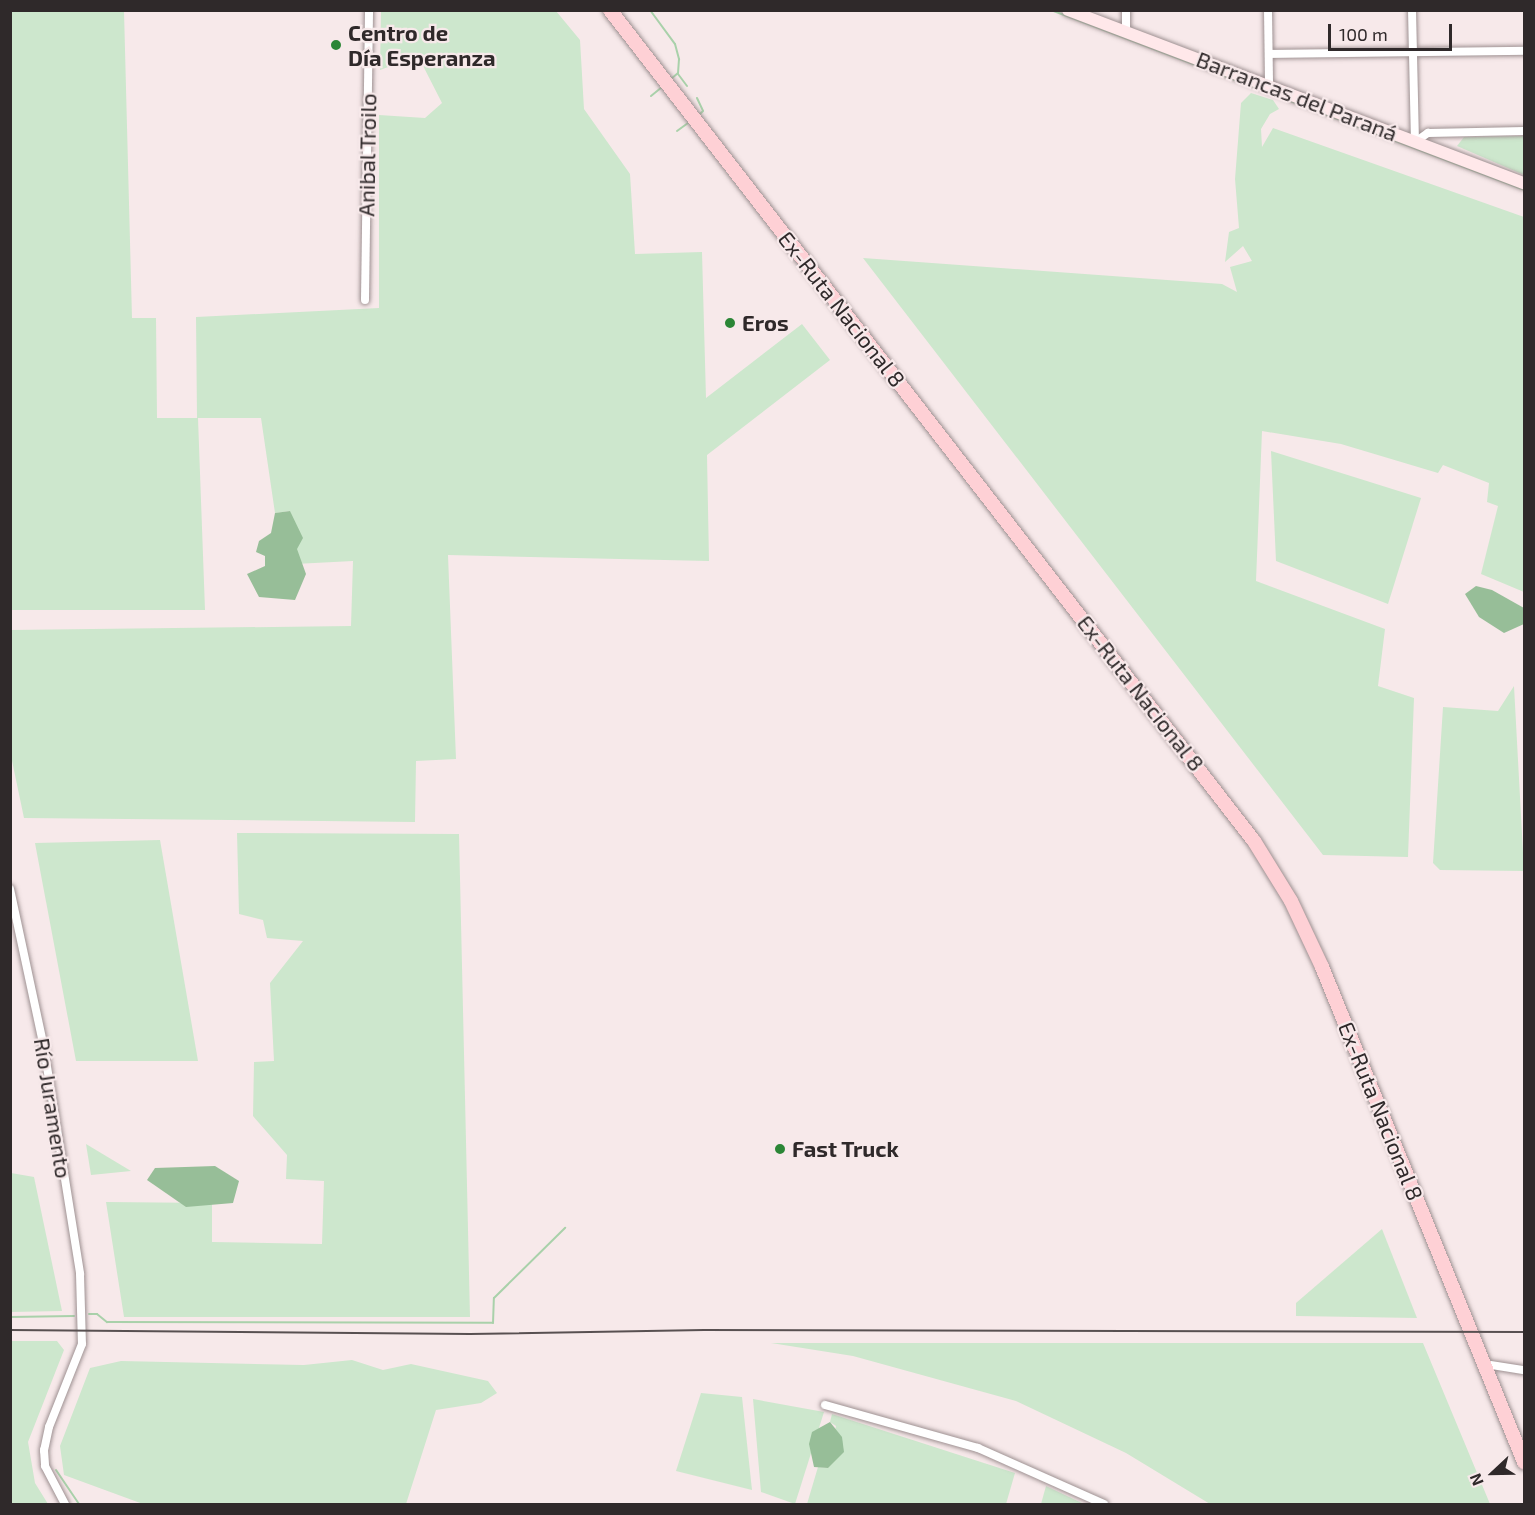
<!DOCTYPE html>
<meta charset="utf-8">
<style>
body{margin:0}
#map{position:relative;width:1535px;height:1515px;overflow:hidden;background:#f7e9ea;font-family:"Exo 2",sans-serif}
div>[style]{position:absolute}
.green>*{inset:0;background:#cde7cd}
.forest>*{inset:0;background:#97be98}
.stream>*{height:2px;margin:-1px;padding:0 1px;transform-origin:1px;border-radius:1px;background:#a9d1aa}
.roads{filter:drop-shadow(0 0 2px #9e9192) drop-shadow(0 0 2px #9e9192)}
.street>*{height:8px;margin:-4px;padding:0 4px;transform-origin:4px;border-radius:4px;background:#fff}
.secondary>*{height:12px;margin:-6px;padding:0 6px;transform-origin:6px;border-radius:6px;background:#ffe8ea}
.primary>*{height:14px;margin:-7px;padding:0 7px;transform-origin:7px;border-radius:7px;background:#fed0d5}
.rail>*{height:2px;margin:-1px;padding:0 1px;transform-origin:1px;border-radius:1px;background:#585051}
.dots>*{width:16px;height:16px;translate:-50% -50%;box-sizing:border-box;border:3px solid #f7e9ea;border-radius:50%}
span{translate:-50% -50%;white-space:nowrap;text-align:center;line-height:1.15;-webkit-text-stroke:4.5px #f7e9ea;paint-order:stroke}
.poi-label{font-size:22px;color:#2f292a;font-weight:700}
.left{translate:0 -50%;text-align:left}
.street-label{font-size:22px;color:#2f292a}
.frame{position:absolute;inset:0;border:12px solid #2f292a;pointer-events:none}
.north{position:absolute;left:1463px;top:1443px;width:60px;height:60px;-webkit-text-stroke:4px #f7e9ea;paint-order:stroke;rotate:248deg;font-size:16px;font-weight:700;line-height:24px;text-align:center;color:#2f292a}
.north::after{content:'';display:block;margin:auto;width:21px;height:27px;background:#2f292a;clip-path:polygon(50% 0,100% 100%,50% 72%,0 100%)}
.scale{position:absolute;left:1328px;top:24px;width:124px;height:27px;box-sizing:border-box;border:3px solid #2f292a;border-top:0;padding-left:8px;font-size:18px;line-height:21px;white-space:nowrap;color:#2f292a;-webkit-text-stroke:4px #f7e9ea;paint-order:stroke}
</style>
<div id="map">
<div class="green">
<i style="clip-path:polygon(11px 11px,124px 11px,132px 318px,156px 318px,157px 418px,197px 418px,196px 317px,379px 308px,379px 115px,425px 118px,442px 103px,418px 56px,380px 70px,381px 11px,556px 11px,580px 40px,584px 109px,630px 174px,635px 254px,702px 252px,706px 398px,802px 324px,830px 360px,707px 455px,709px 561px,448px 555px,456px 759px,416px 761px,415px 822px,24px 818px,11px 756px,10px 630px,351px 626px,353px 561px,295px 564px,290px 511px,275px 513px,261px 418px,198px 418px,205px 610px,11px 610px)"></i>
<i style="clip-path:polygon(1251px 93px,1273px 100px,1279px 109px,1270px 114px,1261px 129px,1262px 147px,1273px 128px,1524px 217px,1524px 592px,1481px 574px,1498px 506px,1487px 502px,1489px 483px,1443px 465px,1438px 473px,1341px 444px,1262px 431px,1256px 581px,1385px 629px,1378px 686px,1414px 698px,1408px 857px,1323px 855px,863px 258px,1222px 284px,1237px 292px,1230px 267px,1252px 261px,1243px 246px,1225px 262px,1229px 232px,1239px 228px,1235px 179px,1241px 103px)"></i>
<i style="clip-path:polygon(1524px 136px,1524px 175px,1457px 146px,1464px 137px)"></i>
<i style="clip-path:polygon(1271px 451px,1421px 498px,1388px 604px,1276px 561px)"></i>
<i style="clip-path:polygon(1514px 686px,1524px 871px,1440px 870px,1433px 863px,1443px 707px,1498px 711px)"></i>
<i style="clip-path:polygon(237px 833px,459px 834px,470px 1317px,124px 1317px,106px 1202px,212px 1203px,212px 1242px,322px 1244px,324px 1181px,286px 1179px,287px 1155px,253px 1116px,254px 1062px,274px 1061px,270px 983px,303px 941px,267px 938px,263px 920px,239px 914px)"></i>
<i style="clip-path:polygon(160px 840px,198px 1061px,76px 1061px,35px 843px)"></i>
<i style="clip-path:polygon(86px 1144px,131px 1171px,91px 1175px)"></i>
<i style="clip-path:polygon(11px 1173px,34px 1177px,62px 1311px,11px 1312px)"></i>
<i style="clip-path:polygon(1382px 1229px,1417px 1318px,1296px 1316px,1296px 1303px)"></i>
<i style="clip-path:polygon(11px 1341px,57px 1341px,64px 1350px,28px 1442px,35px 1483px,48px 1504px,11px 1504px)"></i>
<i style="clip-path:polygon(771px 1343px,1423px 1343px,1490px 1504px,1210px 1504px,1126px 1453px,1016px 1401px,853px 1356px)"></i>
<i style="clip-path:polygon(352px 1360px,383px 1370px,411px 1364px,488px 1381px,497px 1393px,481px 1403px,436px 1410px,406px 1504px,143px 1504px,64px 1475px,60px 1446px,90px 1368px,121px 1361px,304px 1365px)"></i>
<i style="clip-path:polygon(701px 1393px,742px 1397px,752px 1490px,676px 1471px)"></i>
<i style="clip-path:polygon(753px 1399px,824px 1412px,795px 1504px,761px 1492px)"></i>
<i style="clip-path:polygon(832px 1414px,1015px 1473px,1006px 1504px,807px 1504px,818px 1467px,828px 1468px,836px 1426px,830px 1422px)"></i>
<i style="clip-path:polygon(1046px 1486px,1084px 1504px,1041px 1504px)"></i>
</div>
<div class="forest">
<i style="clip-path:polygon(290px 511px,303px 538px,297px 549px,306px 574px,295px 600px,259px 597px,247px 574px,265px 566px,265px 556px,256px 552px,259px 541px,271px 533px,275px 513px)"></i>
<i style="clip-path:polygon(1476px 586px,1492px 590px,1524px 608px,1524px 624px,1504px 633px,1479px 617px,1465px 594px)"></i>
<i style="clip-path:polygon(215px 1166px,239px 1181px,233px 1203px,186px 1207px,147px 1180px,155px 1168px)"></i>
<i style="clip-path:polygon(830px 1422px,842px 1437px,844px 1452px,828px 1468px,814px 1467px,809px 1444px,812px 1432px)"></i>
</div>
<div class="stream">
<i style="left:650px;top:10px;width:42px;rotate:53.7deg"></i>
<i style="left:675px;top:44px;width:16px;rotate:75deg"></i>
<i style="left:679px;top:59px;width:14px;rotate:94deg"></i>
<i style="left:678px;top:73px;width:8px;rotate:140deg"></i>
<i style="left:1051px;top:10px;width:506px;rotate:20.83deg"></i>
<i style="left:678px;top:74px;width:15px;rotate:53deg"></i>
<i style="left:651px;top:96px;width:13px;rotate:-39deg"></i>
<i style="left:697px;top:98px;width:14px;rotate:65deg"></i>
<i style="left:703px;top:111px;width:4px;rotate:135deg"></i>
<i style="left:677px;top:131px;width:14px;rotate:-36deg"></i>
<i style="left:89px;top:1314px;width:8px"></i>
<i style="left:97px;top:1314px;width:13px;rotate:39deg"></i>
<i style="left:107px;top:1322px;width:386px;rotate:0.1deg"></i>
<i style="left:493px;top:1323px;width:25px;rotate:-88deg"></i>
<i style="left:494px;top:1298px;width:100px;rotate:-44.6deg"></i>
<i style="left:10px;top:1317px;width:64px;rotate:-0.9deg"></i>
<i style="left:56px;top:1470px;width:41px;rotate:55.9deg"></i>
</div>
<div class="roads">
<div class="street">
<i style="left:1126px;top:10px;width:22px;rotate:90deg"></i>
<i style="left:1268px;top:10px;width:74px;rotate:89.2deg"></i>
<i style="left:1412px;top:10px;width:132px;rotate:88.7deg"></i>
<i style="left:1269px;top:54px;width:255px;rotate:-0.7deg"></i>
<i style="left:1415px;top:142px;width:16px;rotate:-35deg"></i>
<i style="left:1428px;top:133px;width:96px;rotate:-1.2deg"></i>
<i style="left:365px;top:300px;width:290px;rotate:-89.2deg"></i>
<i style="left:10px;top:889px;width:163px;rotate:77.9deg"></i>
<i style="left:44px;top:1048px;width:229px;rotate:80.9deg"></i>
<i style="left:80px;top:1274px;width:70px;rotate:88.4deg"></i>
<i style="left:82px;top:1344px;width:89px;rotate:111.7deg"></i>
<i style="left:49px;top:1427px;width:24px;rotate:102deg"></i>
<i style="left:44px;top:1450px;width:16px;rotate:86deg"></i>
<i style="left:45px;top:1466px;width:43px;rotate:62.2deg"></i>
<i style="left:1485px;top:1364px;width:39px;rotate:9deg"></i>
<i style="left:825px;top:1405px;width:159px;rotate:15.7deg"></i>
<i style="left:978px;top:1448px;width:138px;rotate:24deg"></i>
</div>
<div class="secondary">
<i style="left:1068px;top:10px;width:488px;rotate:20.8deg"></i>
</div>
<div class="primary">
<i style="left:610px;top:10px;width:1051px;rotate:52.23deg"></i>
<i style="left:1254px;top:841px;width:70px;rotate:58.3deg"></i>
<i style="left:1291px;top:901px;width:73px;rotate:64.8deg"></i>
<i style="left:1322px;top:967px;width:535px;rotate:67.8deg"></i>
</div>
</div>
<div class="rail">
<i style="left:10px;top:1330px;width:460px;rotate:0.5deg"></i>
<i style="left:470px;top:1334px;width:234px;rotate:-1deg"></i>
<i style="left:704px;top:1330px;width:820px;rotate:0.14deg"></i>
</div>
<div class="dots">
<i style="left:336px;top:45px;background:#2b8636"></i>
<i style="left:730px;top:323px;background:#2b8636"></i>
<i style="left:780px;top:1149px;background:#2b8636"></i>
</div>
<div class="poi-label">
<span class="left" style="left:348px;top:45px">Centro de<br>Día Esperanza</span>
<span class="left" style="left:742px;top:323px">Eros</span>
<span class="left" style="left:792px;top:1149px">Fast Truck</span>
</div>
<div class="street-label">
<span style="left:1297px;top:96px;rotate:21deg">Barrancas del Paraná</span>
<span style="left:367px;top:155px;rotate:-89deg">Anibal Troilo</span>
<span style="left:842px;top:309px;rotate:52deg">Ex-Ruta Nacional 8</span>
<span style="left:1141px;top:693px;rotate:52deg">Ex-Ruta Nacional 8</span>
<span style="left:53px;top:1108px;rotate:81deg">Río Juramento</span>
<span style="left:1381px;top:1111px;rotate:68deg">Ex-Ruta Nacional 8</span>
</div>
<div class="frame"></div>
<div class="north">N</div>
<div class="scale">100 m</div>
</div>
